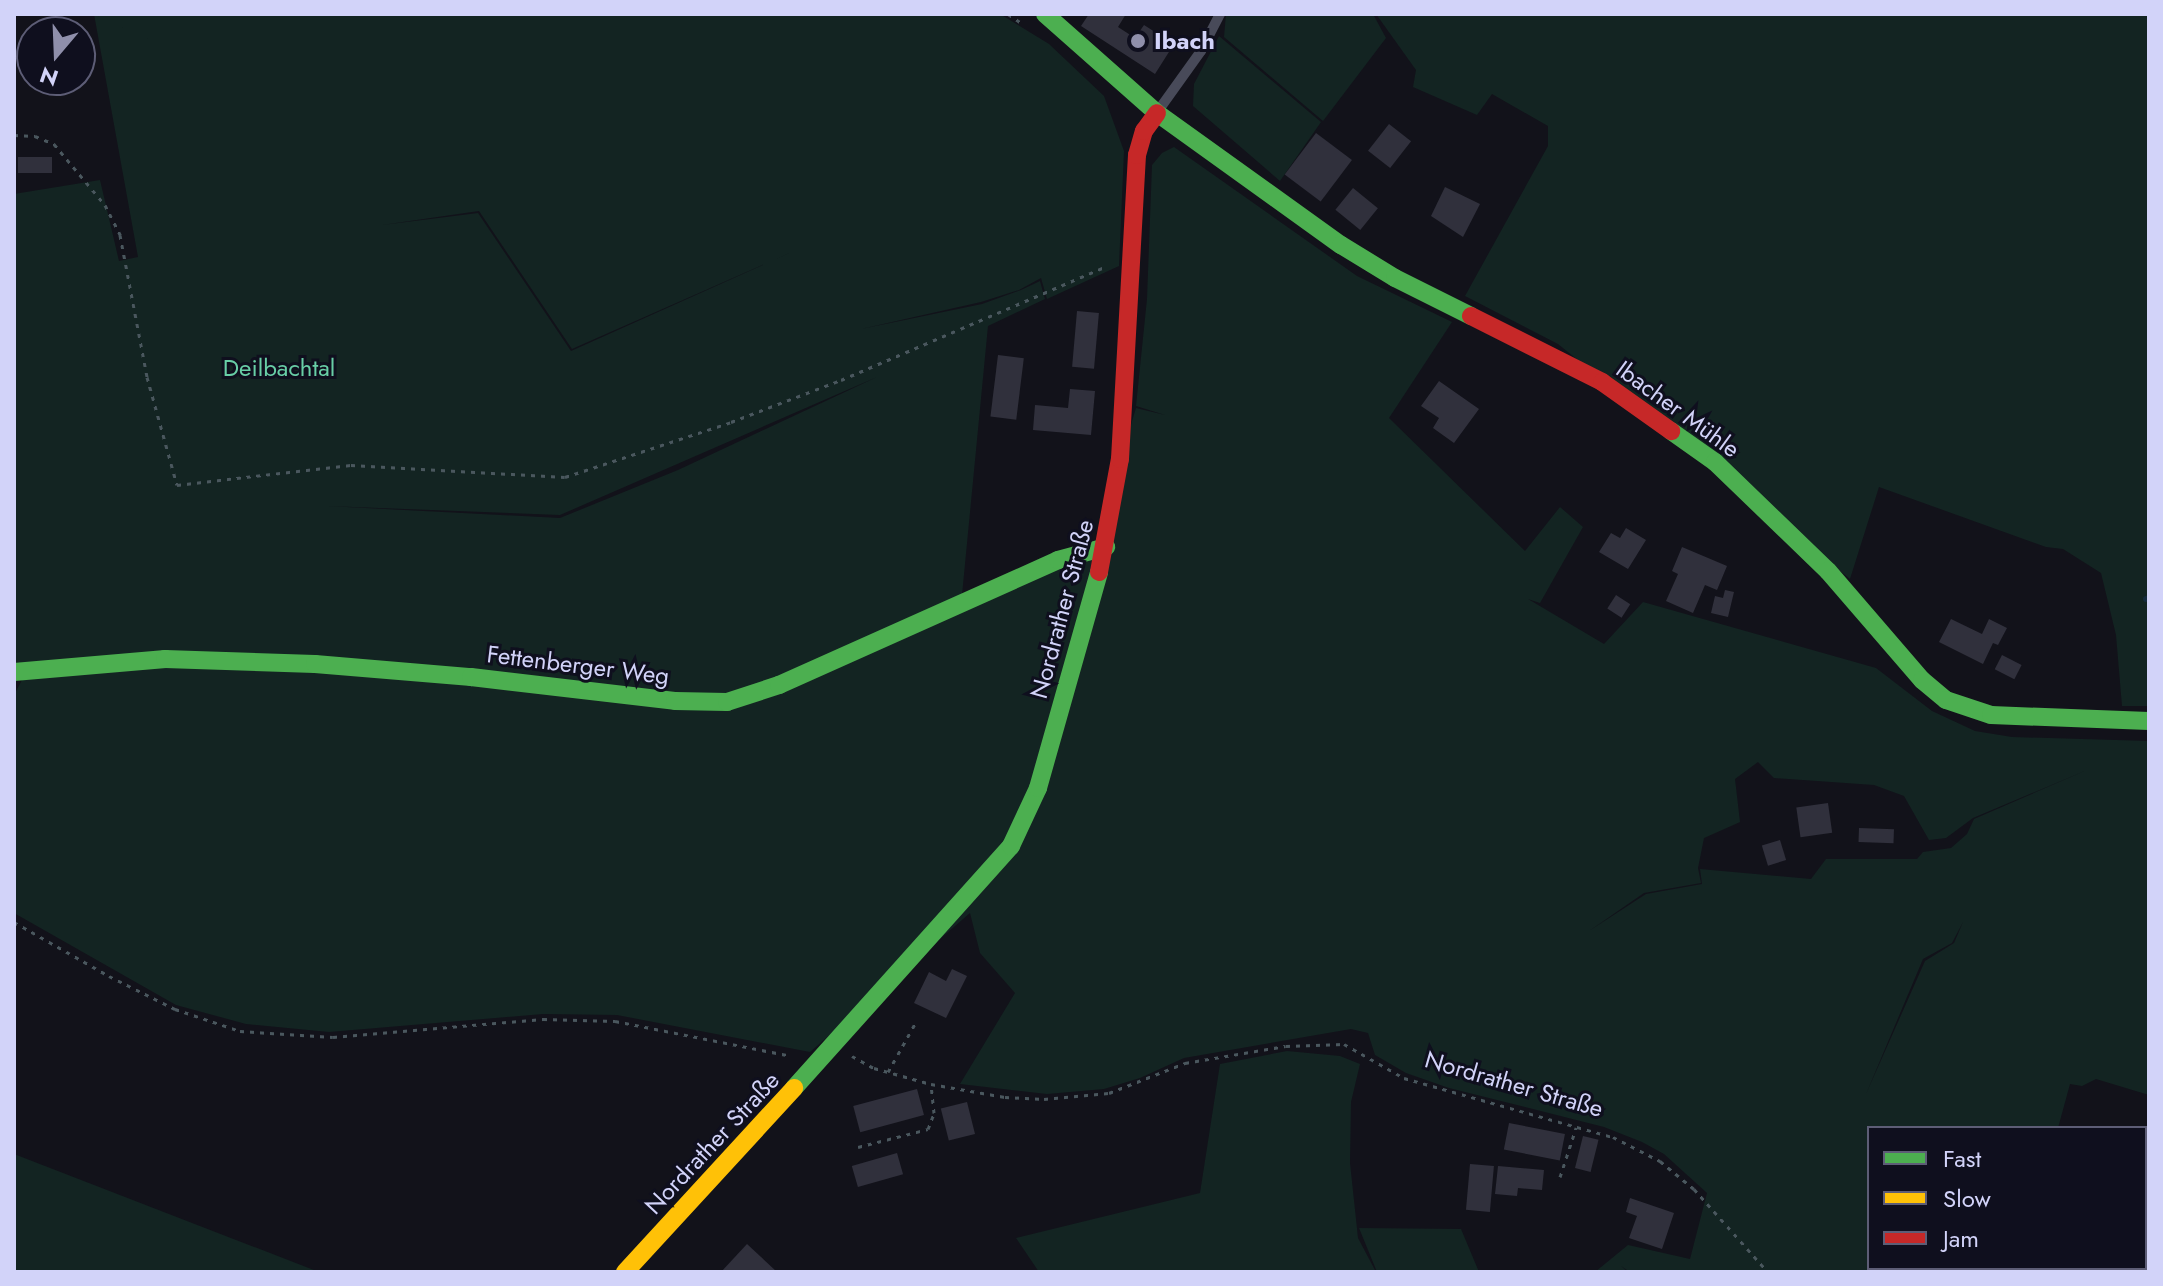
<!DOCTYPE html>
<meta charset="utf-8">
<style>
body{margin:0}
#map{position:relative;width:2163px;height:1286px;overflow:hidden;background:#12121a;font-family:Jost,sans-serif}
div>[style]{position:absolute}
.green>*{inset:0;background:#132422}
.stream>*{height:6px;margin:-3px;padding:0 3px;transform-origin:3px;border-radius:3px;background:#152b3d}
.building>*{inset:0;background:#30303c;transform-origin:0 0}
.path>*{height:3px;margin-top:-1.5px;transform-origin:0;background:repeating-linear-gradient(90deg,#4a575e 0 4px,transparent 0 10px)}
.lane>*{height:10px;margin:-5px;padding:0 5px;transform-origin:5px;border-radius:5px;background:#484a59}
.fast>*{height:18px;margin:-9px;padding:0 9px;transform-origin:9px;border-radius:9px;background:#4caf50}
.slow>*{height:18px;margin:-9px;padding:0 9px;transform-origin:9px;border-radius:9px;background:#ffc107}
.jam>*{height:18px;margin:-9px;padding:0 9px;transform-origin:9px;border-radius:9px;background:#c62828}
.dots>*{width:22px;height:22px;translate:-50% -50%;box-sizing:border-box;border:4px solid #0f0f1e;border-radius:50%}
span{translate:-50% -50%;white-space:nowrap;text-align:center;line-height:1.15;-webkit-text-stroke:6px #0f0f1e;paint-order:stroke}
.poi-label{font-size:24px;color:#d2d3f9;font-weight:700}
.left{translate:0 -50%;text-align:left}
.park-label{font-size:24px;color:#68cea6}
.street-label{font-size:24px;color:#d2d3f9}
.frame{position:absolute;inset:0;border:16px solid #d2d3f9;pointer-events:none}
.legend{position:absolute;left:1867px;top:1126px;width:280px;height:144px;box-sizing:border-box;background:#0f0f1e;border:2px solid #5d5d76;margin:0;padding:10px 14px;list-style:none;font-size:24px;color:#d2d3f9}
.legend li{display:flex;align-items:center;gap:16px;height:40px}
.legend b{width:40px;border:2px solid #5d5d76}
.north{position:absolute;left:16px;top:16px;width:80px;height:80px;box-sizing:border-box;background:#0f0f1e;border:2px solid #5d5d76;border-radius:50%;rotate:199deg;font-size:22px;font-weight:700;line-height:32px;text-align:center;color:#d2d3f9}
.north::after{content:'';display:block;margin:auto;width:28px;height:36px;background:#8f8fab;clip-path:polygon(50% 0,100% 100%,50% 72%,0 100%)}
</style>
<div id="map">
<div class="green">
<i style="clip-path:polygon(evenodd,94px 14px,1000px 14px,1049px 44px,1104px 96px,1124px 151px,1119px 266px,1047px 299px,1041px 278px,1019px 290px,981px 302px,861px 329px,982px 304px,1021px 290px,1040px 281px,1045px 299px,988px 326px,962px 595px,1090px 560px,1136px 408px,1165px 415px,1136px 406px,1147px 299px,1152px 165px,1162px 153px,1174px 147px,1357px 276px,1452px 322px,1389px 418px,1525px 551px,1560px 507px,1583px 527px,1540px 603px,1528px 599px,1604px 644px,1643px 602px,1876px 668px,1932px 711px,1975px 731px,2012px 737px,2149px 741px,2149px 1095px,2096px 1079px,2082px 1086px,2070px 1084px,2058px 1128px,1869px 1130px,1869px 1268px,2122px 1268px,2128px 1272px,1630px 1272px,1621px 1266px,1628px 1272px,1595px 1272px,1628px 1245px,1690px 1259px,1707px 1193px,1664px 1154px,1642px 1142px,1604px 1127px,1449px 1088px,1406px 1073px,1375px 1055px,1368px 1033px,1351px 1029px,1184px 1058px,1140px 1078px,1104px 1089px,1047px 1094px,960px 1084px,1015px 993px,980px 953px,970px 913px,810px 1052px,617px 1015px,543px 1014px,329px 1032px,246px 1024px,176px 1005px,14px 913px,14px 695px,22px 680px,14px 666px,14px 194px,100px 180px,119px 261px,138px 257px,94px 14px,479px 211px,572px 349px,794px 251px,571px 351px,478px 213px,382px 225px,479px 211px,94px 14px,877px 377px,678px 470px,560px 518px,327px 506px,560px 515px,877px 377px,94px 14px,1758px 762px,1774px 778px,1874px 785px,1904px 796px,1929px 840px,1946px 838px,1973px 818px,2087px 770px,1974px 819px,1967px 834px,1951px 848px,1923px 852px,1917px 859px,1826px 859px,1811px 879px,1700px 869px,1702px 884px,1646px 894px,1589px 931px,1644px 893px,1701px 883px,1698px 868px,1704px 838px,1740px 822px,1735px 779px,1758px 762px,94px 14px,1963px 922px,1954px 943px,1925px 961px,1866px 1094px,1923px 959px,1952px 943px,1963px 922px)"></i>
<i style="clip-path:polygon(1226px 14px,1373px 14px,1386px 38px,1323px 121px,1224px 37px)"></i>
<i style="clip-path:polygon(1376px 14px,2149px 14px,2149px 706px,2122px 706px,2116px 635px,2101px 573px,2063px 549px,2046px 547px,1879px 487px,1850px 579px,1558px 344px,1465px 296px,1548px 146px,1548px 126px,1492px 94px,1477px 115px,1413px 87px,1416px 70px)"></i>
<i style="clip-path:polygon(1219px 36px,1321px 122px,1280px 181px,1193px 106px,1194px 84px)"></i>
<i style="clip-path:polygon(1287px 1051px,1340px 1056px,1360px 1064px,1351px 1102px,1350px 1163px,1358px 1238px,1376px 1272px,1039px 1272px,1016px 1238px,1200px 1193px,1220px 1064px)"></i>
<i style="clip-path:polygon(14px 1154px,319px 1272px,14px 1272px)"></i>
<i style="clip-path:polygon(2145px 1204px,2149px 1206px,2149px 1270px,2130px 1272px,2125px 1268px,2145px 1268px)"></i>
<i style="clip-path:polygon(1359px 1228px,1461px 1229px,1479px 1272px,1377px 1272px)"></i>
</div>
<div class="stream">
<i style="left:2146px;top:599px;width:3px;rotate:-18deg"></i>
</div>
<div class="building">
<i style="clip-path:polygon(1089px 14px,1126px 14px,1118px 27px,1135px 38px,1144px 25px,1174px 44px,1155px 74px,1081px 26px)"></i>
<i style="left:1389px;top:124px;width:28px;height:34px;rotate:38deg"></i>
<i style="left:1316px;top:133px;width:45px;height:52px;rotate:37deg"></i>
<i style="left:18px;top:157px;width:34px;height:16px"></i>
<i style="clip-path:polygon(1445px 187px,1480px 204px,1463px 237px,1431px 216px)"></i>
<i style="left:1353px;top:188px;width:32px;height:28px;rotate:39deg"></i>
<i style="left:1077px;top:311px;width:22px;height:56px;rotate:5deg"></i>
<i style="left:998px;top:355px;width:26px;height:62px;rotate:7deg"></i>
<i style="clip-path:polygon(1439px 381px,1479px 409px,1454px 443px,1433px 428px,1439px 418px,1421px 406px)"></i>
<i style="clip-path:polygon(1070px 389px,1095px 391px,1091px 435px,1033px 430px,1035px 405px,1068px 408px)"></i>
<i style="clip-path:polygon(1626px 528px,1646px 540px,1628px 569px,1599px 552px,1611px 533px,1620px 538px)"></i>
<i style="clip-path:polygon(1682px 547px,1727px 566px,1717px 590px,1705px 585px,1693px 613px,1666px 601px,1678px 574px,1672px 571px)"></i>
<i style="clip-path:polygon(1725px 590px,1734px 592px,1728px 617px,1711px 613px,1715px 596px,1723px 598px)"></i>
<i style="left:1616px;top:595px;width:17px;height:16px;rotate:33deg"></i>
<i style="clip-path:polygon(1951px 619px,1982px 634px,1989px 619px,2007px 628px,1998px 645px,1993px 643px,1983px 664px,1939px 642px)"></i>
<i style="left:2002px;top:655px;width:22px;height:16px;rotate:27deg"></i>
<i style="left:1828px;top:803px;width:30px;height:32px;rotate:82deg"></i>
<i style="left:1859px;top:828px;width:35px;height:14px;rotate:2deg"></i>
<i style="left:1780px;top:840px;width:21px;height:19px;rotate:73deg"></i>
<i style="clip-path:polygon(952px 969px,967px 976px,946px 1018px,914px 1003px,929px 972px,946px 981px)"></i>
<i style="left:917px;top:1089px;width:27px;height:66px;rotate:75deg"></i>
<i style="left:967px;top:1102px;width:33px;height:27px;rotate:76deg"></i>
<i style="left:1509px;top:1123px;width:57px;height:27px;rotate:11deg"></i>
<i style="left:1583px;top:1136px;width:16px;height:33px;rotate:14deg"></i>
<i style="left:897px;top:1153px;width:22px;height:47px;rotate:74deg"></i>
<i style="left:1470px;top:1164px;width:24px;height:46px;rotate:5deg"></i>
<i style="clip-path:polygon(1498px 1166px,1544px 1170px,1542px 1190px,1518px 1188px,1517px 1196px,1495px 1194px)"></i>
<i style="clip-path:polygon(1630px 1198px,1674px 1213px,1662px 1249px,1629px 1238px,1637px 1216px,1626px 1212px)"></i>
<i style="clip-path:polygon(747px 1244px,777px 1272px,721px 1272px)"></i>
</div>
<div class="path">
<i style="left:1008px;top:14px;width:18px;rotate:34deg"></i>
<i style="left:14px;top:135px;width:21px;rotate:3deg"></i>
<i style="left:35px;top:136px;width:21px;rotate:23deg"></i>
<i style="left:54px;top:144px;width:80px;rotate:50.1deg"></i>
<i style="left:105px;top:205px;width:34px;rotate:63deg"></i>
<i style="left:120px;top:235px;width:145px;rotate:79.2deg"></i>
<i style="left:147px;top:377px;width:112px;rotate:74.5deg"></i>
<i style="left:177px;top:485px;width:175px;rotate:-6.6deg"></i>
<i style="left:351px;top:465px;width:214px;rotate:3.2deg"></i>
<i style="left:565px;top:477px;width:175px;rotate:-18.3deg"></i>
<i style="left:731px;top:422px;width:118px;rotate:-20.9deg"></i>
<i style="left:841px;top:380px;width:289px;rotate:-23.2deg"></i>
<i style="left:14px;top:922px;width:109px;rotate:29.6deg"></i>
<i style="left:109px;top:976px;width:74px;rotate:26.6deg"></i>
<i style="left:175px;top:1009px;width:69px;rotate:18.7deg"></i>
<i style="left:240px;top:1031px;width:93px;rotate:3.7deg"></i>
<i style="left:333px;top:1037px;width:211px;rotate:-4.9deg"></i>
<i style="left:543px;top:1019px;width:72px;rotate:1.6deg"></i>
<i style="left:615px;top:1021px;width:179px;rotate:11.2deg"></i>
<i style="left:852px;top:1056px;width:25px;rotate:29deg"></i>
<i style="left:874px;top:1068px;width:59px;rotate:15.7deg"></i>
<i style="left:931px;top:1084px;width:75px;rotate:10deg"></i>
<i style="left:1005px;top:1097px;width:39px;rotate:3deg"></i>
<i style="left:1044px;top:1099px;width:65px;rotate:-5.3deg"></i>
<i style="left:1109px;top:1093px;width:82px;rotate:-21.5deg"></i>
<i style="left:1185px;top:1063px;width:102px;rotate:-9.6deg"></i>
<i style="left:1286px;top:1046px;width:58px;rotate:-2deg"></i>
<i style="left:1344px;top:1044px;width:69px;rotate:29.5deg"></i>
<i style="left:1404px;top:1078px;width:217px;rotate:15.8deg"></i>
<i style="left:1613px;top:1137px;width:53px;rotate:27.1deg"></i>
<i style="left:1660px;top:1161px;width:44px;rotate:39.5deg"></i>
<i style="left:1694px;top:1189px;width:111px;rotate:48.3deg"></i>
<i style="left:888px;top:1072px;width:57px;rotate:-60.8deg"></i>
<i style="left:858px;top:1147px;width:72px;rotate:-14.4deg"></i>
<i style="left:928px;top:1129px;width:17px;rotate:-69deg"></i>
<i style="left:934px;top:1113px;width:29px;rotate:-96deg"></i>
<i style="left:1560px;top:1177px;width:52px;rotate:-71.9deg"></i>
</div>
<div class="lane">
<i style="left:1158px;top:111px;width:74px;rotate:-54.4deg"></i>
<i style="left:1201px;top:51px;width:42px;rotate:-62.8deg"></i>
</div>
<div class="fast">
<i style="left:1045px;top:14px;width:149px;rotate:41.5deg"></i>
<i style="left:1157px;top:113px;width:226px;rotate:35.7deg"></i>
<i style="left:1341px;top:245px;width:63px;rotate:31.4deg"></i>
<i style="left:1395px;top:278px;width:85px;rotate:26.6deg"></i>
<i style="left:1671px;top:431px;width:54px;rotate:35.2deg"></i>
<i style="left:1715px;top:462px;width:157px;rotate:44deg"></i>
<i style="left:1828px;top:571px;width:144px;rotate:49.2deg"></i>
<i style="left:1922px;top:680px;width:31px;rotate:40deg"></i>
<i style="left:1946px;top:700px;width:47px;rotate:18.4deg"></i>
<i style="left:1991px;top:715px;width:158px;rotate:2.2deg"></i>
<i style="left:14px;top:672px;width:152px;rotate:-4.9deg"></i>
<i style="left:165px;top:659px;width:150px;rotate:1.9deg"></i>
<i style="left:315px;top:664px;width:157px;rotate:4.8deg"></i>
<i style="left:471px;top:677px;width:205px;rotate:6.7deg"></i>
<i style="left:675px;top:701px;width:52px;rotate:1.1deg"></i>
<i style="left:727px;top:702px;width:55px;rotate:-18.1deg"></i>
<i style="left:779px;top:685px;width:306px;rotate:-24.1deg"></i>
<i style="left:1058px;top:560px;width:50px;rotate:-15.2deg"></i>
<i style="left:794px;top:1088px;width:325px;rotate:-48.1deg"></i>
<i style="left:1011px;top:846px;width:64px;rotate:-65deg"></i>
<i style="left:1038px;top:788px;width:224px;rotate:-74.2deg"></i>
</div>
<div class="slow">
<i style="left:625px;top:1272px;width:250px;rotate:-47.4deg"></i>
</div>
<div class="jam">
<i style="left:1471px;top:316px;width:147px;rotate:26.7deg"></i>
<i style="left:1602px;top:382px;width:85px;rotate:35.4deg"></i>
<i style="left:1099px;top:572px;width:115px;rotate:-79.5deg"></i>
<i style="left:1120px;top:459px;width:304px;rotate:-86.8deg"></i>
<i style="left:1137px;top:155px;width:25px;rotate:-74deg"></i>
<i style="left:1144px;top:131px;width:22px;rotate:-54deg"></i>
</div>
<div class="dots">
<i style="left:1138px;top:41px;background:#8f8fab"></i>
</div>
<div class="poi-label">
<span class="left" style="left:1154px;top:41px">Ibach</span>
</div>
<div class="park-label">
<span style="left:279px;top:368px">Deilbachtal</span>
</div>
<div class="street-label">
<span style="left:1678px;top:409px;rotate:36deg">Ibacher Mühle</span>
<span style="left:1062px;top:609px;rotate:-75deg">Nordrather Straße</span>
<span style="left:578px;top:665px;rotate:7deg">Fettenberger Weg</span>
<span style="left:1514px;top:1084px;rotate:16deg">Nordrather Straße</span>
<span style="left:712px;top:1143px;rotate:-47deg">Nordrather Straße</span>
</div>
<div class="frame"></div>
<ul class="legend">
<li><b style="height:10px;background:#4caf50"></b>Fast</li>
<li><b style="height:10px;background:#ffc107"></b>Slow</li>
<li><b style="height:10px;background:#c62828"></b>Jam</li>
</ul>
<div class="north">N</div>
</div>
